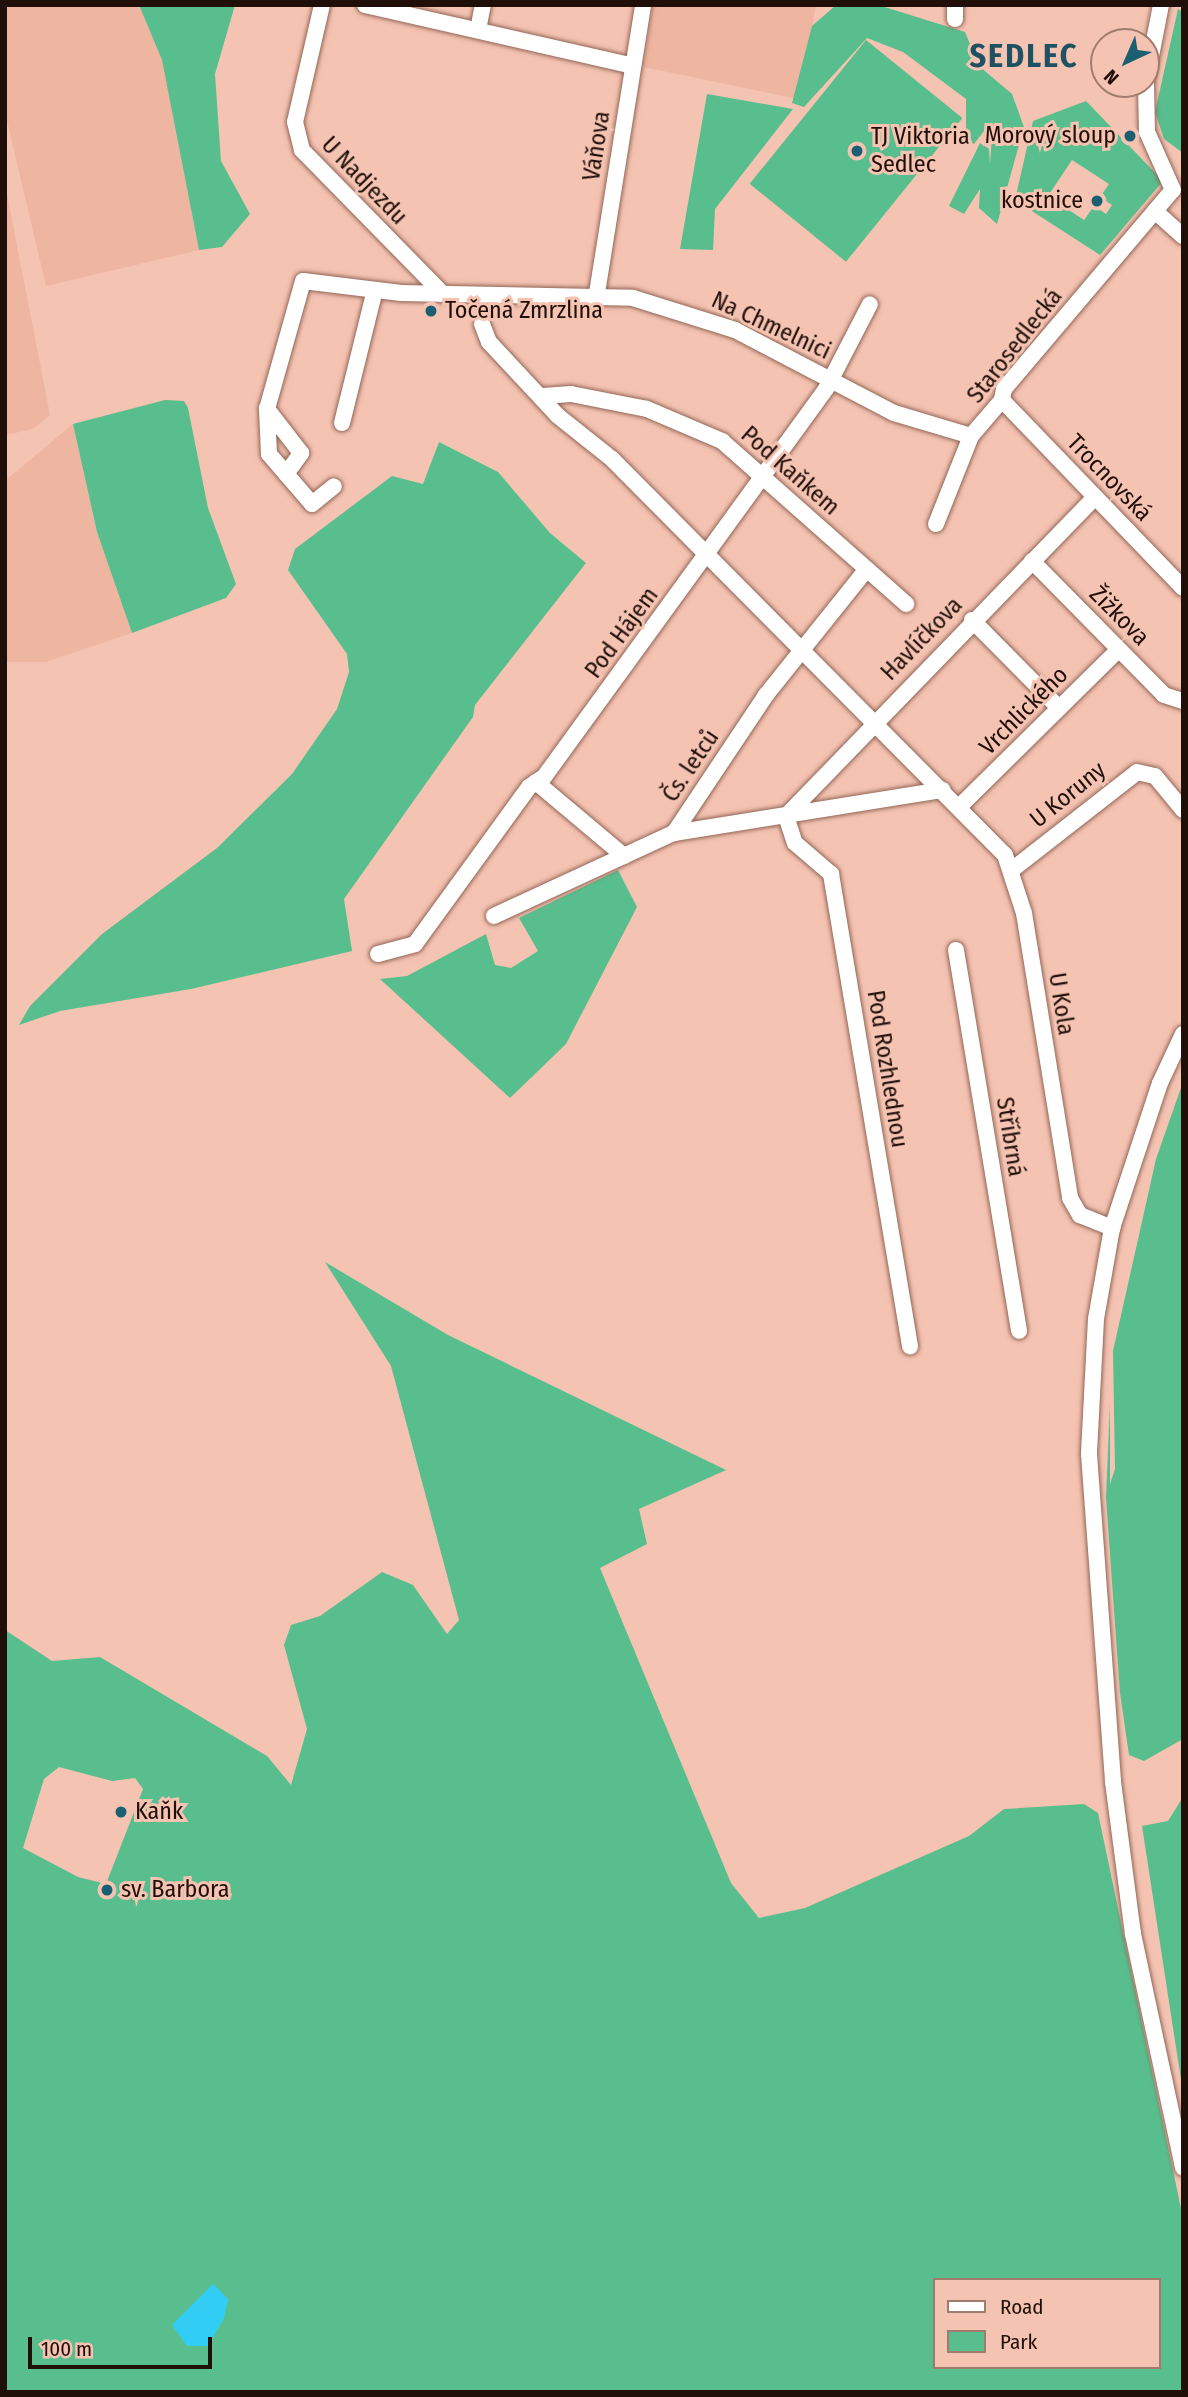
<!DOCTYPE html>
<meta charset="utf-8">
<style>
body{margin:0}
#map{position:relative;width:1188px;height:2397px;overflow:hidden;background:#f5c3b2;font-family:"Fira Sans Condensed",sans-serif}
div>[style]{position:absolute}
.built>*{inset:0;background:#eeb5a0}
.green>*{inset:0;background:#59be8e;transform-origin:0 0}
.water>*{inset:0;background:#32cdf5}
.roads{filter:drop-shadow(0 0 2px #926656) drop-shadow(0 0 2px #926656)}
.minor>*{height:16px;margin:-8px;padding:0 8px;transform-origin:8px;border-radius:8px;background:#fff}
.dots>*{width:19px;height:19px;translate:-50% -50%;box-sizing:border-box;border:4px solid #f5c3b2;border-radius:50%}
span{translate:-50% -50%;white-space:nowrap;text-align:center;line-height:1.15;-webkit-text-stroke:6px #f5c3b2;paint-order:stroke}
.poi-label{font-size:24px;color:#200f09}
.right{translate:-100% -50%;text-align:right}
.left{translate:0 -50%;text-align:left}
.street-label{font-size:24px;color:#200f09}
.district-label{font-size:32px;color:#1e5262;font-weight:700;letter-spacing:2px}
.frame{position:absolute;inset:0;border:7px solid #200f09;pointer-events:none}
.legend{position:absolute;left:933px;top:2278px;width:228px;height:91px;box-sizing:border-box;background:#f5c3b2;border:2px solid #a07b6e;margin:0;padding:9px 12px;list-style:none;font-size:21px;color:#200f09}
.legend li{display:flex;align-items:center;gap:14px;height:35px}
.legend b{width:35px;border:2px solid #a07b6e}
.north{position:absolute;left:1090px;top:28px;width:70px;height:70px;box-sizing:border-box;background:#f5c3b2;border:2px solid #a07b6e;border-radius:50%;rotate:224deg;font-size:19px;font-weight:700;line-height:28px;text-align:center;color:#200f09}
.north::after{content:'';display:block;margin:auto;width:24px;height:32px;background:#1b5f72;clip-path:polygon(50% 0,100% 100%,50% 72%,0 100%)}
.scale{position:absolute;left:28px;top:2337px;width:184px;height:32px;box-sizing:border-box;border:4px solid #200f09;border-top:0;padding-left:9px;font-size:21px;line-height:24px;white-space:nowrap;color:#200f09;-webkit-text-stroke:5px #f5c3b2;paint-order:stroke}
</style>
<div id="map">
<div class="built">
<i style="clip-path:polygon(5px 5px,139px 5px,162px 60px,199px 250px,46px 286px,5px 112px)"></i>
<i style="clip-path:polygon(653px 5px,816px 5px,798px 99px,644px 67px)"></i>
<i style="clip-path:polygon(5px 184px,50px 415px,33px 429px,5px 435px)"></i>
<i style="clip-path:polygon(73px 424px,97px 532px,132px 633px,46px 662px,5px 662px,5px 481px)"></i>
</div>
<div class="green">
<i style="clip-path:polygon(139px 5px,235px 5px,215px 74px,221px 161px,250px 214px,222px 247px,199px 250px,162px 60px)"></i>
<i style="clip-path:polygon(836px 5px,878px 5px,965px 32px,979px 66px,1012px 94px,1024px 127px,997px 224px,979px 208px,980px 189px,964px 214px,949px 206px,980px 143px,989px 149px,990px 164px,992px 136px,984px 131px,974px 144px,966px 139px,966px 99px,903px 52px,867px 38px,804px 107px,792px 103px,812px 26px)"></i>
<i style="clip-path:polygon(1178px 9px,1183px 12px,1183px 153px,1164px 139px,1155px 112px)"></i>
<i style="left:866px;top:40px;width:124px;height:185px;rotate:39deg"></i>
<i style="clip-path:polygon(707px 94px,793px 109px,715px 209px,713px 250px,680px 249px)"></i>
<i style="clip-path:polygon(evenodd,1086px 101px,1163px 181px,1100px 255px,1015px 200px,1033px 121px,1086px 101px,1072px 160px,1109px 184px,1100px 197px,1112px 205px,1106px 214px,1094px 206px,1084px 220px,1048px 196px,1072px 160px)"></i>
<i style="clip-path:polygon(165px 400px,184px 401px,188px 408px,208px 508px,236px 584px,226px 598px,132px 633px,97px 532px,73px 424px)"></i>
<i style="clip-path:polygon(439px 442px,498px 472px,550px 533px,586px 563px,475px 705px,473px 717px,344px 899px,352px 951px,191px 989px,60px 1011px,19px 1025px,30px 1006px,102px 934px,217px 848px,292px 774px,337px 709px,349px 672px,347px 654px,288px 570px,295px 549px,392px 476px,423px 484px)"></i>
<i style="clip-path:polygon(618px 870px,637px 907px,566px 1044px,510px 1098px,380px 979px,407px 976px,486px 934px,495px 965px,511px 968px,538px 951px,519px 918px)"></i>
<i style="clip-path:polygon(1183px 1082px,1183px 1739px,1144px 1761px,1129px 1755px,1120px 1693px,1106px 1498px,1110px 1403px,1110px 1484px,1115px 1469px,1113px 1351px,1156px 1159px)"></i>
<i style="clip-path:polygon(evenodd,325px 1262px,448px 1335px,726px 1470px,639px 1509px,647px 1544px,600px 1568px,731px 1883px,759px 1918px,805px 1908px,969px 1836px,1004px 1809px,1084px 1804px,1098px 1813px,1183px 2218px,1183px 2392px,5px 2392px,5px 1630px,52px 1661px,100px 1657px,267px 1756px,291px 1785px,307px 1729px,284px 1645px,291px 1625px,320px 1616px,382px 1572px,413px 1585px,447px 1634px,459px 1620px,391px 1366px,325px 1262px,59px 1767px,112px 1781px,135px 1778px,143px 1789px,106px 1884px,78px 1877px,23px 1848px,44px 1779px,59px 1767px,325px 1262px,934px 2280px,1158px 2280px,1158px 2367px,934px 2367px,934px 2280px)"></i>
<i style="clip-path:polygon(1183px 1797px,1183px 2093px,1142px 1826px,1168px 1821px)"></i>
</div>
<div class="water">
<i style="clip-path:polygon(213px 2284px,228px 2299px,224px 2318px,208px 2346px,187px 2346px,172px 2325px)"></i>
</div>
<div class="roads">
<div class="minor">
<i style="left:322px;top:5px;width:120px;rotate:103deg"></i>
<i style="left:295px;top:122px;width:29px;rotate:76deg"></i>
<i style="left:302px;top:150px;width:196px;rotate:45.6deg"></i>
<i style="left:365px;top:5px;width:275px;rotate:12.8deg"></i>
<i style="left:955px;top:5px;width:14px;rotate:90deg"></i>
<i style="left:478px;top:30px;width:25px;rotate:-79deg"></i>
<i style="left:1146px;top:82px;width:78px;rotate:-79deg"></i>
<i style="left:1156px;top:212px;width:36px;rotate:42deg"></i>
<i style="left:597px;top:293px;width:292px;rotate:-80.9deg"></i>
<i style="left:482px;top:324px;width:19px;rotate:69deg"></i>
<i style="left:489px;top:342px;width:101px;rotate:47deg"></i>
<i style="left:558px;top:416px;width:69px;rotate:38.5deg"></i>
<i style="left:612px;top:459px;width:558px;rotate:45.22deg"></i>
<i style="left:1005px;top:855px;width:61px;rotate:71.9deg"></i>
<i style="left:1024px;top:913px;width:289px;rotate:80.8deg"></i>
<i style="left:1070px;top:1198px;width:20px;rotate:60deg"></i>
<i style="left:1080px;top:1215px;width:35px;rotate:22deg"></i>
<i style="left:543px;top:396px;width:28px;rotate:-4deg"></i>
<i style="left:571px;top:394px;width:77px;rotate:11.2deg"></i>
<i style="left:647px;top:409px;width:82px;rotate:23.1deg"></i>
<i style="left:722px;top:441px;width:246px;rotate:41.5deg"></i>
<i style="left:1002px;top:400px;width:261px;rotate:46.1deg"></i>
<i style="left:267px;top:409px;width:45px;rotate:87.5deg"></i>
<i style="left:269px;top:454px;width:66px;rotate:49.3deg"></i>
<i style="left:312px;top:504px;width:28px;rotate:-39deg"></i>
<i style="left:342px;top:423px;width:137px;rotate:-76.1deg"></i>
<i style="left:286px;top:474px;width:26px;rotate:-54deg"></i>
<i style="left:301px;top:453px;width:56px;rotate:-127.7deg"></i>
<i style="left:267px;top:409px;width:133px;rotate:-74.3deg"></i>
<i style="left:303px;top:281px;width:99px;rotate:7deg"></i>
<i style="left:401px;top:293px;width:232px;rotate:1.2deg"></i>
<i style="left:633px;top:298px;width:107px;rotate:17.4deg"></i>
<i style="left:735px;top:330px;width:179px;rotate:27.6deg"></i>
<i style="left:894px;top:413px;width:80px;rotate:16.6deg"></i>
<i style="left:936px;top:524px;width:95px;rotate:-68.3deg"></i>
<i style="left:971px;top:436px;width:48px;rotate:-49.3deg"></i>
<i style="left:1002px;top:400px;width:11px;rotate:-80deg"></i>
<i style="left:1004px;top:389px;width:261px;rotate:-49.7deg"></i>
<i style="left:1173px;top:190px;width:64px;rotate:-114.1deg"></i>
<i style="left:1147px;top:132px;width:48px;rotate:-91.2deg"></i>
<i style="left:1032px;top:561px;width:188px;rotate:45.4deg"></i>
<i style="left:1164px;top:695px;width:20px;rotate:18deg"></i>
<i style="left:972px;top:620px;width:124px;rotate:45.3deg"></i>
<i style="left:536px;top:782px;width:115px;rotate:40.1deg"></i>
<i style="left:960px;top:806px;width:223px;rotate:-44.6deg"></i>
<i style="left:786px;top:816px;width:28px;rotate:72deg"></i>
<i style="left:795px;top:843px;width:48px;rotate:40.7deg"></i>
<i style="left:831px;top:874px;width:479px;rotate:80.5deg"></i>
<i style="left:786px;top:816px;width:444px;rotate:-45.9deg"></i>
<i style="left:674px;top:833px;width:272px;rotate:-9.1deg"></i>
<i style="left:1013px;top:869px;width:157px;rotate:-38deg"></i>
<i style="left:1137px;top:772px;width:18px;rotate:13deg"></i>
<i style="left:1155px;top:776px;width:44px;rotate:50.5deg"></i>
<i style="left:494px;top:916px;width:198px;rotate:-24.8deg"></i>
<i style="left:674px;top:833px;width:166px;rotate:-56.3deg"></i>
<i style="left:766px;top:695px;width:161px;rotate:-51.3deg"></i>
<i style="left:956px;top:950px;width:386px;rotate:80.6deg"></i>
<i style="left:378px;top:954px;width:38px;rotate:-15deg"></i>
<i style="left:415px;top:944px;width:194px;rotate:-54deg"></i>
<i style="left:529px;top:787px;width:18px;rotate:-34deg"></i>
<i style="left:544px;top:777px;width:482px;rotate:-54deg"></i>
<i style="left:827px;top:387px;width:93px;rotate:-62.6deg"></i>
<i style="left:1183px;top:1034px;width:54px;rotate:115.1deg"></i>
<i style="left:1160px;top:1083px;width:153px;rotate:108.3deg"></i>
<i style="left:1112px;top:1228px;width:92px;rotate:100deg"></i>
<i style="left:1096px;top:1319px;width:135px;rotate:93deg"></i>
<i style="left:1089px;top:1454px;width:329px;rotate:85.8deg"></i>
<i style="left:1113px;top:1782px;width:153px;rotate:82.5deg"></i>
<i style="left:1133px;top:1934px;width:239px;rotate:77.9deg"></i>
</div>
</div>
<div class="dots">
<i style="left:1130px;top:136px;background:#1b5f72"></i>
<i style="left:857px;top:151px;background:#1b5f72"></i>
<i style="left:1097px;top:201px;background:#1b5f72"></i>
<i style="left:431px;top:311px;background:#1b5f72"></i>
<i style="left:121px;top:1812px;background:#1b5f72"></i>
<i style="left:107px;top:1890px;background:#1b5f72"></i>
</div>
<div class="poi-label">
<span class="right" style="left:1116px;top:136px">Morový sloup</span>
<span class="left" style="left:871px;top:151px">TJ Viktoria<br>Sedlec</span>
<span class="right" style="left:1083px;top:201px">kostnice</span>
<span class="left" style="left:445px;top:311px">Točená Zmrzlina</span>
<span class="left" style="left:135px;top:1812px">Kaňk</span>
<span class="left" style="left:121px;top:1890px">sv. Barbora</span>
</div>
<div class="street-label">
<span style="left:597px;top:146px;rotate:-81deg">Váňova</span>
<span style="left:364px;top:181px;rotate:46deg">U Nadjezdu</span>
<span style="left:771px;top:326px;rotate:25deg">Na Chmelnici</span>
<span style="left:1015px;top:346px;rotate:-52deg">Starosedlecká</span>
<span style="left:790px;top:471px;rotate:41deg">Pod Kaňkem</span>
<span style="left:1109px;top:478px;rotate:46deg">Trocnovská</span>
<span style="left:1119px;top:616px;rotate:45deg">Žižkova</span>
<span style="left:622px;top:633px;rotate:-54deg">Pod Hájem</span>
<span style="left:922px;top:639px;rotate:-46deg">Havlíčkova</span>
<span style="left:1024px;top:711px;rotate:-45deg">Vrchlického</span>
<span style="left:691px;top:766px;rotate:-56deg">Čs. letců</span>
<span style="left:1068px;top:795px;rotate:-39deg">U Koruny</span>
<span style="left:1061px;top:1004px;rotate:81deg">U Kola</span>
<span style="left:887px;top:1069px;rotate:81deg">Pod Rozhlednou</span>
<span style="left:1010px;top:1137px;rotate:81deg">Stříbrná</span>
</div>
<div class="district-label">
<span style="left:1024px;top:56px">SEDLEC</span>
</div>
<div class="frame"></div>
<ul class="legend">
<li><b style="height:9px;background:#fff"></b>Road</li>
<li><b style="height:19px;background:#59be8e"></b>Park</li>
</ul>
<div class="north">N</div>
<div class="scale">100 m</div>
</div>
